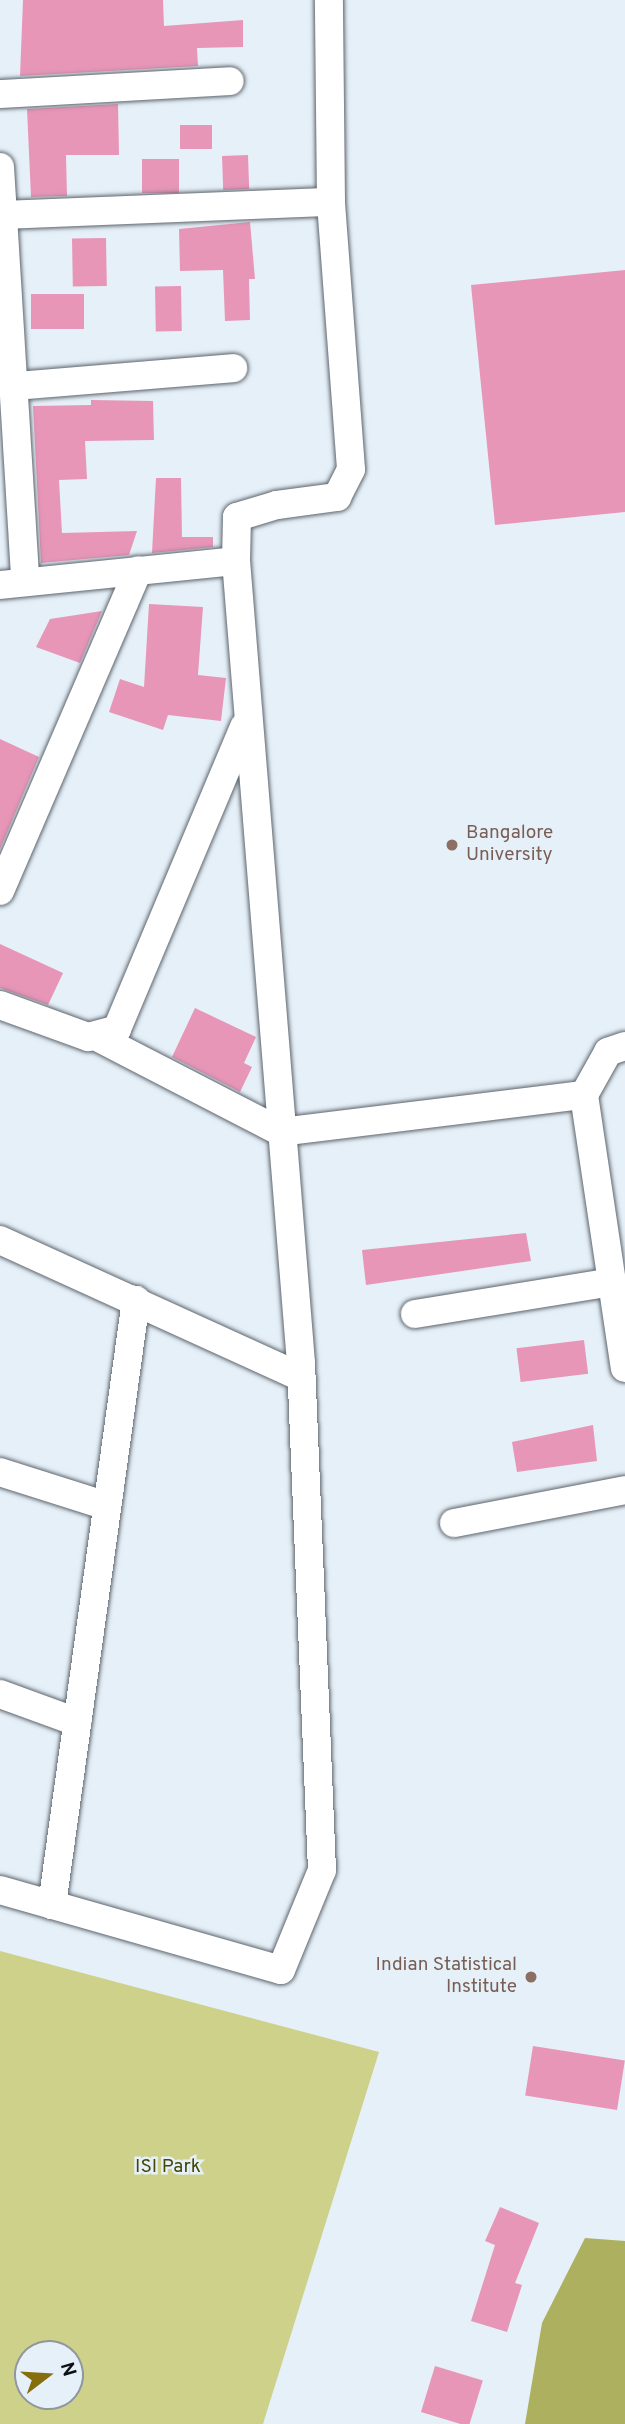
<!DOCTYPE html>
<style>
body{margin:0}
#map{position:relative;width:625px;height:2424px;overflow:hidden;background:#e6f0f8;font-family:Overpass,sans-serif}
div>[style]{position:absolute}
.green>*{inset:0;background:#cdd18a}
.forest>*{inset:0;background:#acb05f}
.building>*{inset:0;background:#e796b8;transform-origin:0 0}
.roads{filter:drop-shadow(0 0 2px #5d656d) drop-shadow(0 0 2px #5d656d)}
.minor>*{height:28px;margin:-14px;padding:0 14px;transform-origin:14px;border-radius:14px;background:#fff}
.dots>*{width:19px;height:19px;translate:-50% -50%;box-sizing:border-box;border:4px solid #e6f0f8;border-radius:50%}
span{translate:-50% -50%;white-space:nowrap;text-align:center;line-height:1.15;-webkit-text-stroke:5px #e6f0f8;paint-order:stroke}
.education-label{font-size:19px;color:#785e54}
.left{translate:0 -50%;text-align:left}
.right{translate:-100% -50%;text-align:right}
.park-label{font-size:19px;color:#454605}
.north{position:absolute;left:14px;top:2340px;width:70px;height:70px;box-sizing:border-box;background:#e6f0f8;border:2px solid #90979d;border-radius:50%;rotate:73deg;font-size:19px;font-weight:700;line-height:28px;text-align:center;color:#0e1114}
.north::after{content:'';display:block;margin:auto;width:24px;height:32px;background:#876e0d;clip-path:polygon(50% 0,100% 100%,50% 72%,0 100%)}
</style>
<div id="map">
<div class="green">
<i style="clip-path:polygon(evenodd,0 1951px,379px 2052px,263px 2424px,0 2424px,0 1951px,28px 2354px,70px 2354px,70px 2396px,28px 2396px,28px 2354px)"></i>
</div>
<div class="forest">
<i style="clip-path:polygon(585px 2238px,625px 2241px,625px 2424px,525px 2424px,542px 2323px)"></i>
</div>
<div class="building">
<i style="clip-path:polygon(23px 0,163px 0,164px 26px,243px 20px,243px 47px,197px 48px,198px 66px,20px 76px)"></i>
<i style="clip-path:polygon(118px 104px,119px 155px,66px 155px,67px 196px,31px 197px,27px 109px)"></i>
<i style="left:212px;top:125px;width:24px;height:32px;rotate:90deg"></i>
<i style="left:248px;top:155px;width:34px;height:26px;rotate:88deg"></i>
<i style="left:142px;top:159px;width:37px;height:34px"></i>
<i style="clip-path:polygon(250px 222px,255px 279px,249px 279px,250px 320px,225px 321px,223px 270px,180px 271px,179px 229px)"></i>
<i style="left:106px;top:238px;width:48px;height:34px;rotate:89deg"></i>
<i style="clip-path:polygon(625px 270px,625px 512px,495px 525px,471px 285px)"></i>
<i style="left:181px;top:286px;width:45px;height:26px;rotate:89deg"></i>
<i style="left:84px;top:294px;width:35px;height:53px;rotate:90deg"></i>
<i style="clip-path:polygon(91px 400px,153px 401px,154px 440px,85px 441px,87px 479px,59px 480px,62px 533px,137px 531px,129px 555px,41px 563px,33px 406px,91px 405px)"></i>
<i style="clip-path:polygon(156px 478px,181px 478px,182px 537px,213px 537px,213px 547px,152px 553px)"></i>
<i style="clip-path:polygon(149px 604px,203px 607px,198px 675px,226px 678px,221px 721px,168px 715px,163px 730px,109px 712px,120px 679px,144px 687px)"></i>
<i style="clip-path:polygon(102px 611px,80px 663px,36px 647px,50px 619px)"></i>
<i style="clip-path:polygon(0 739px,39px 757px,0 849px)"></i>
<i style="clip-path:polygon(0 944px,63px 973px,48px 1005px,0 988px)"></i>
<i style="clip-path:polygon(195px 1008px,256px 1037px,244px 1063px,252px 1067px,240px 1092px,172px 1057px)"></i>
<i style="clip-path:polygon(526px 1233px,531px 1261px,366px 1285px,362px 1250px)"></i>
<i style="left:584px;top:1340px;width:34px;height:68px;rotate:83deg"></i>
<i style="clip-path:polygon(593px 1425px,597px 1461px,517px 1472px,512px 1442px)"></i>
<i style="left:533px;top:2046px;width:93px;height:50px;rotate:9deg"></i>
<i style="clip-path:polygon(500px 2207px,539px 2223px,515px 2283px,522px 2285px,507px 2332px,471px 2321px,495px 2245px,485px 2241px)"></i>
<i style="left:435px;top:2366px;width:50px;height:48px;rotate:17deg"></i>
</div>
<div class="roads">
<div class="minor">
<i style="left:0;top:94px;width:230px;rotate:-3.2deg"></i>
<i style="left:0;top:167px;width:415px;rotate:86.5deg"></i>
<i style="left:4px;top:215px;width:327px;rotate:-2.3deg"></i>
<i style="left:16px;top:386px;width:218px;rotate:-4.7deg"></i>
<i style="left:0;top:585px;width:237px;rotate:-5.8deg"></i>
<i style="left:0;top:891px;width:349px;rotate:-66.7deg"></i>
<i style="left:0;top:1005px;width:94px;rotate:20deg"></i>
<i style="left:88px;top:1037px;width:30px;rotate:-15deg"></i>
<i style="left:117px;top:1029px;width:328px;rotate:-67.2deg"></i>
<i style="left:99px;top:1038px;width:205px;rotate:27.3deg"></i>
<i style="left:281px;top:1132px;width:305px;rotate:-7deg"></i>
<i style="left:625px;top:1046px;width:18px;rotate:161deg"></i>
<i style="left:608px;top:1052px;width:49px;rotate:119.2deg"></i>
<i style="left:584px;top:1095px;width:276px;rotate:81.5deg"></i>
<i style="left:0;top:1240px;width:331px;rotate:24.5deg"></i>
<i style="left:415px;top:1314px;width:200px;rotate:-9.2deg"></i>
<i style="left:0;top:1472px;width:112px;rotate:17.6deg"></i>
<i style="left:454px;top:1523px;width:174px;rotate:-10.9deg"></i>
<i style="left:0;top:1694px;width:82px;rotate:20deg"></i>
<i style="left:0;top:1890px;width:292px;rotate:15.9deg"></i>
<i style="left:281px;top:1970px;width:108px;rotate:-67.7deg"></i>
<i style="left:322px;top:1870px;width:507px;rotate:-92.37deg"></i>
<i style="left:301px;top:1363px;width:805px;rotate:-94.63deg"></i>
<i style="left:236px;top:561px;width:44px;rotate:-88.7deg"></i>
<i style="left:237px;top:517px;width:42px;rotate:-16.7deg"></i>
<i style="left:277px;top:505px;width:61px;rotate:-7.6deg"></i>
<i style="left:337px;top:497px;width:31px;rotate:-63deg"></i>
<i style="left:351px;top:469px;width:268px;rotate:-94.3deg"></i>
<i style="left:331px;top:202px;width:202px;rotate:-90.6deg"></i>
<i style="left:52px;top:1905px;width:611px;rotate:-82.1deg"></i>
</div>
</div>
<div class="dots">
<i style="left:452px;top:845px;background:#8d6e63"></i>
<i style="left:531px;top:1977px;background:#8d6e63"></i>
</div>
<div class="education-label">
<span class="left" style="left:466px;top:845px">Bangalore<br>University</span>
<span class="right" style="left:517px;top:1977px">Indian Statistical<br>Institute</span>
</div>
<div class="park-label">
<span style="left:168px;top:2168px">ISI Park</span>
</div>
<div class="north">N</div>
</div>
